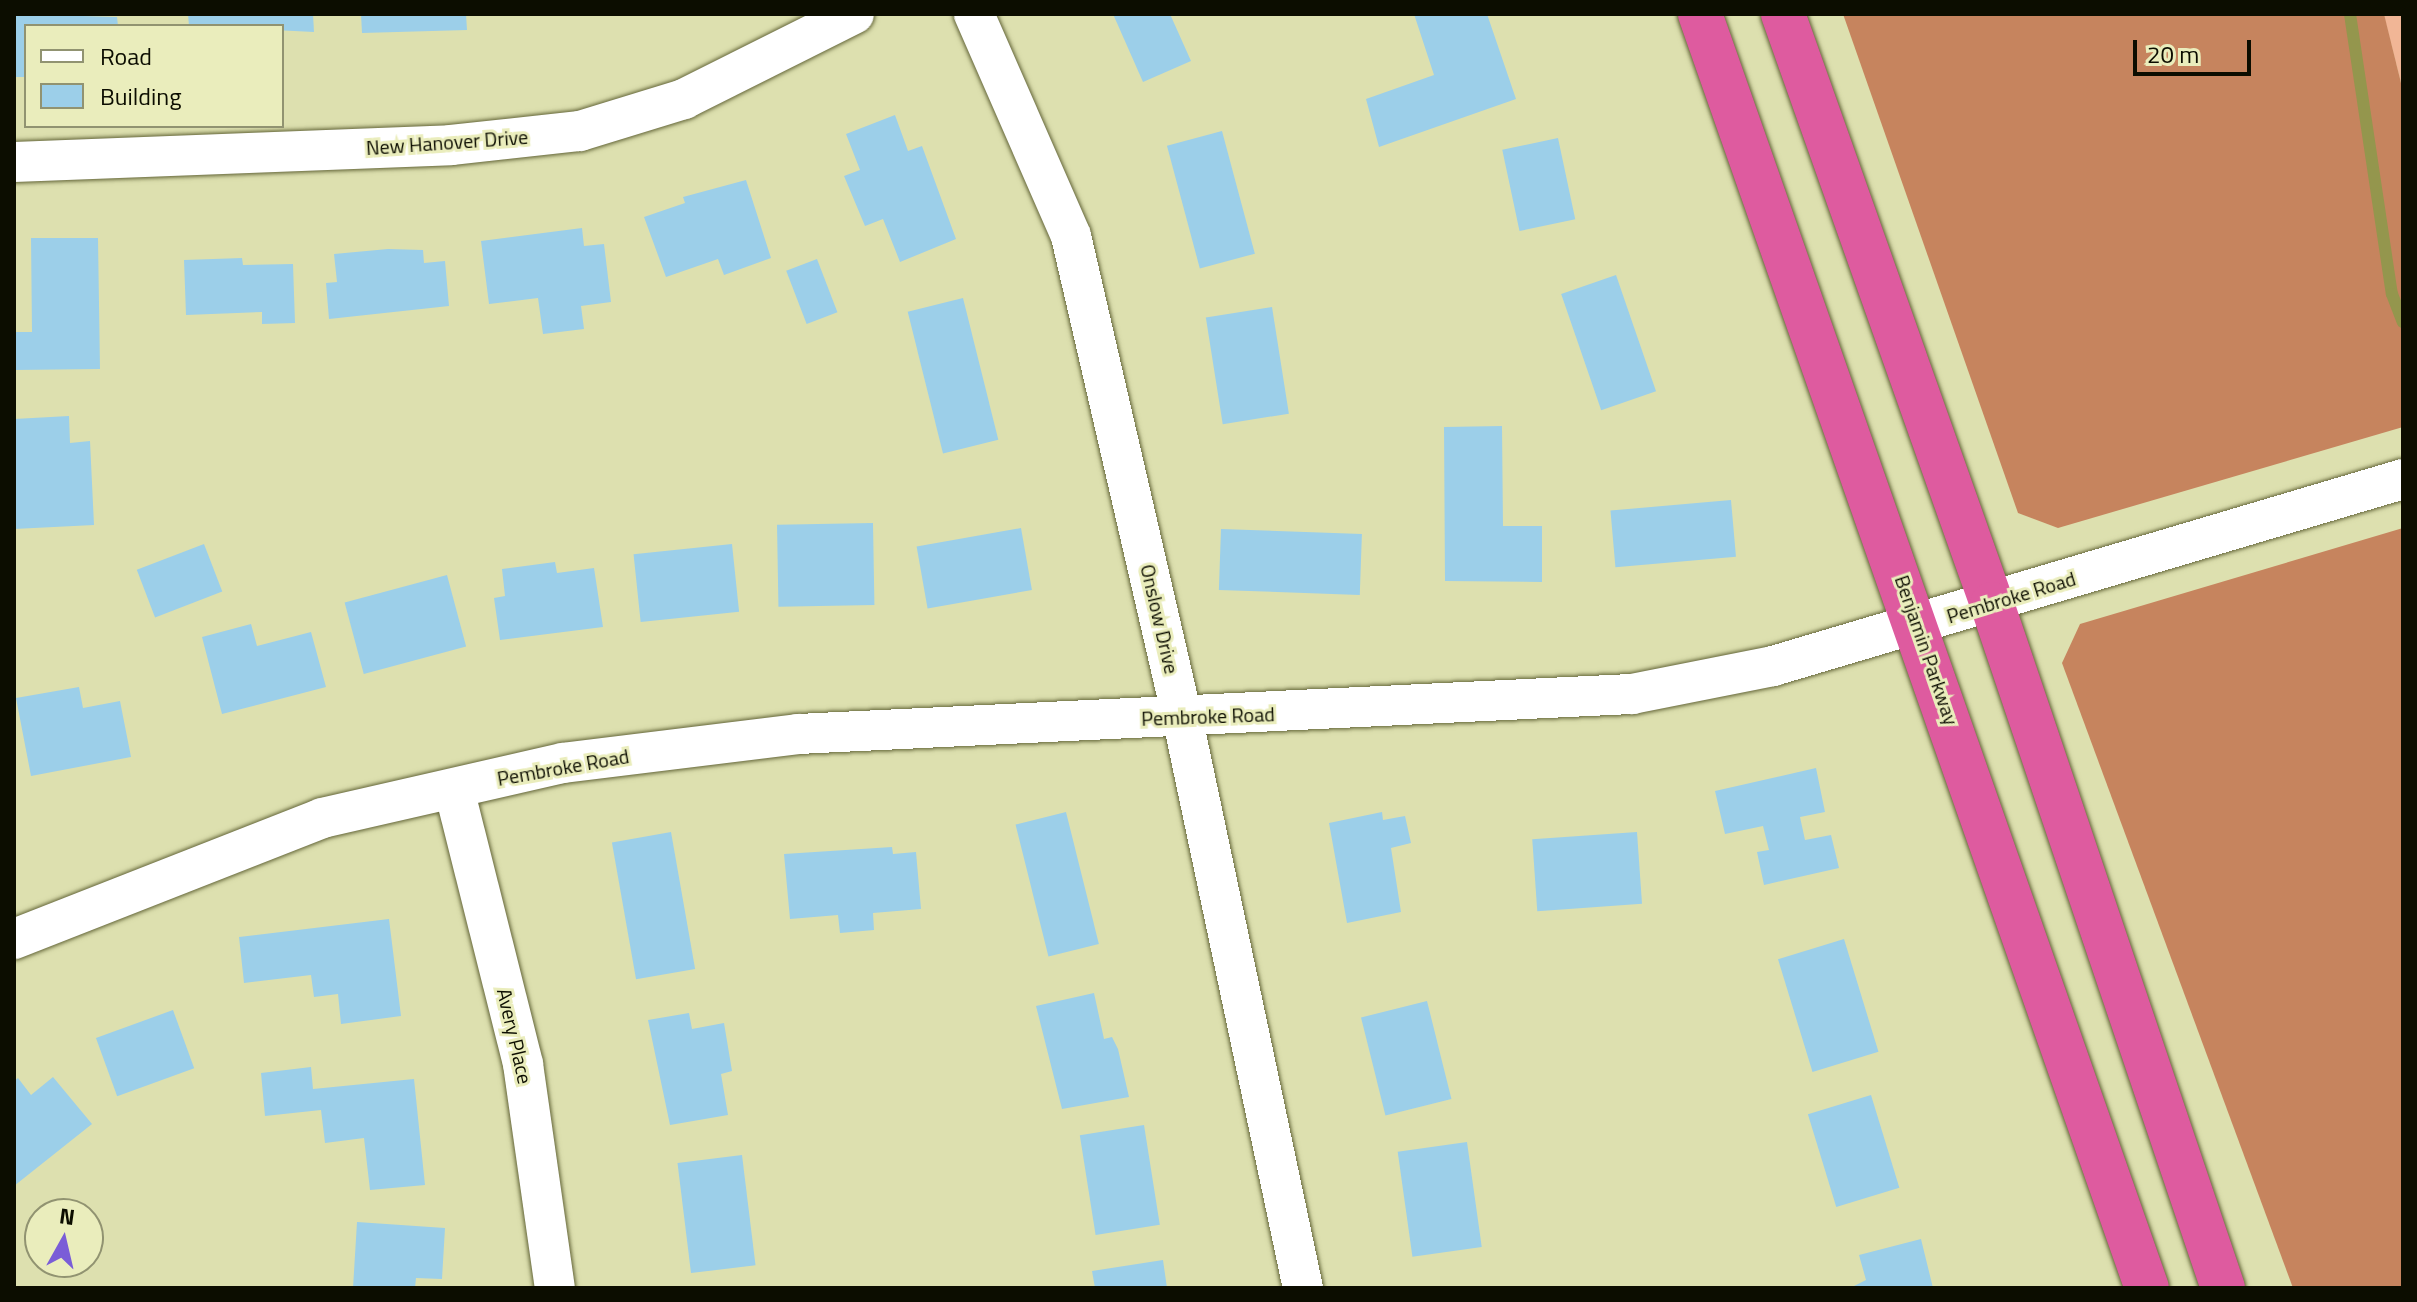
<!DOCTYPE html>
<style>
body{margin:0}
#map{position:relative;width:2417px;height:1302px;overflow:hidden;background:#dde0af;font-family:"Titillium Web",sans-serif}
div>[style]{position:absolute}
.green>*{inset:0;background:#f1b696}
.forest>*{inset:0;background:#c6845e}
.stream>*{height:12px;margin:-6px;padding:0 6px;transform-origin:6px;border-radius:6px;background:#94964d}
.building>*{inset:0;background:#9ccfe9;transform-origin:0 0}
.roads{filter:drop-shadow(0 0 2px #646639) drop-shadow(0 0 2px #646639)}
.street>*{height:40px;margin:-20px;padding:0 20px;transform-origin:20px;border-radius:20px;background:#fff}
.highway>*{height:44px;margin:-22px;padding:0 22px;transform-origin:22px;border-radius:22px;background:#de5b9f}
span{translate:-50% -50%;white-space:nowrap;text-align:center;line-height:1.15;-webkit-text-stroke:6px #eaedbc;paint-order:stroke}
.street-label{font-size:20px;color:#0c0d00}
.frame{position:absolute;inset:0;border:16px solid #0c0d00;pointer-events:none}
.legend{position:absolute;left:24px;top:24px;width:260px;height:104px;box-sizing:border-box;background:#eaedbc;border:2px solid #919371;margin:0;padding:10px 14px;list-style:none;font-size:24px;color:#0c0d00}
.legend li{display:flex;align-items:center;gap:16px;height:40px}
.legend b{width:40px;border:2px solid #919371}
.north{position:absolute;left:24px;top:1198px;width:80px;height:80px;box-sizing:border-box;background:#eaedbc;border:2px solid #919371;border-radius:50%;rotate:8deg;font-size:22px;font-weight:700;line-height:32px;text-align:center;color:#0c0d00}
.north::after{content:'';display:block;margin:auto;width:28px;height:36px;background:#7a5dd7;clip-path:polygon(50% 0,100% 100%,50% 72%,0 100%)}
.scale{position:absolute;left:2133px;top:40px;width:118px;height:36px;box-sizing:border-box;border:4px solid #0c0d00;border-top:0;padding-left:10px;font-size:24px;line-height:28px;white-space:nowrap;color:#0c0d00;-webkit-text-stroke:6px #eaedbc;paint-order:stroke}
</style>
<div id="map">
<div class="green">
<i style="clip-path:polygon(2403px 14px,2403px 91px,2384px 16px)"></i>
</div>
<div class="forest">
<i style="clip-path:polygon(1843px 14px,2384px 14px,2403px 91px,2403px 427px,2058px 528px,2018px 513px)"></i>
<i style="clip-path:polygon(2403px 528px,2403px 1288px,2293px 1288px,2062px 663px,2080px 624px)"></i>
</div>
<div class="stream">
<i style="left:2350px;top:14px;width:283px;rotate:81.5deg"></i>
<i style="left:2392px;top:294px;width:30px;rotate:69deg"></i>
</div>
<div class="building">
<i style="clip-path:polygon(14px 14px,117px 17px,118px 26px,26px 26px,26px 77px,14px 77px)"></i>
<i style="clip-path:polygon(188px 14px,313px 14px,314px 32px,189px 26px)"></i>
<i style="clip-path:polygon(361px 14px,466px 14px,467px 30px,362px 33px)"></i>
<i style="clip-path:polygon(1113px 14px,1170px 14px,1191px 61px,1143px 82px)"></i>
<i style="clip-path:polygon(1414px 14px,1487px 14px,1516px 99px,1379px 147px,1366px 99px,1434px 75px)"></i>
<i style="clip-path:polygon(895px 115px,908px 151px,922px 146px,956px 239px,900px 262px,883px 219px,865px 226px,844px 176px,860px 170px,846px 134px)"></i>
<i style="left:1222px;top:131px;width:127px;height:57px;rotate:75deg"></i>
<i style="left:1558px;top:138px;width:83px;height:57px;rotate:78deg"></i>
<i style="clip-path:polygon(746px 180px,771px 258px,724px 275px,718px 259px,666px 277px,644px 217px,685px 203px,683px 197px)"></i>
<i style="clip-path:polygon(582px 228px,584px 246px,604px 244px,611px 302px,581px 306px,584px 329px,543px 334px,538px 298px,489px 304px,481px 241px)"></i>
<i style="clip-path:polygon(31px 238px,98px 238px,100px 369px,14px 370px,14px 332px,32px 332px)"></i>
<i style="clip-path:polygon(388px 249px,423px 250px,424px 263px,445px 261px,449px 306px,329px 319px,326px 283px,337px 282px,334px 254px)"></i>
<i style="clip-path:polygon(242px 258px,243px 265px,293px 264px,295px 323px,262px 324px,262px 312px,186px 315px,184px 260px)"></i>
<i style="left:817px;top:259px;width:57px;height:33px;rotate:69deg"></i>
<i style="left:1616px;top:275px;width:123px;height:58px;rotate:71deg"></i>
<i style="left:963px;top:298px;width:146px;height:57px;rotate:76deg"></i>
<i style="left:1272px;top:307px;width:108px;height:67px;rotate:81deg"></i>
<i style="clip-path:polygon(69px 416px,70px 443px,90px 441px,94px 525px,14px 529px,14px 419px)"></i>
<i style="clip-path:polygon(1502px 426px,1503px 526px,1542px 526px,1542px 582px,1445px 581px,1444px 427px)"></i>
<i style="left:1731px;top:500px;width:57px;height:121px;rotate:85deg"></i>
<i style="left:873px;top:523px;width:82px;height:96px;rotate:89deg"></i>
<i style="left:1021px;top:528px;width:63px;height:106px;rotate:80deg"></i>
<i style="left:1221px;top:529px;width:141px;height:61px;rotate:2deg"></i>
<i style="left:204px;top:544px;width:51px;height:72px;rotate:69deg"></i>
<i style="left:732px;top:544px;width:68px;height:99px;rotate:84deg"></i>
<i style="clip-path:polygon(555px 562px,557px 573px,594px 568px,603px 627px,500px 640px,494px 598px,505px 596px,502px 569px)"></i>
<i style="left:447px;top:575px;width:74px;height:106px;rotate:75deg"></i>
<i style="clip-path:polygon(251px 624px,257px 646px,311px 632px,326px 687px,222px 714px,202px 637px)"></i>
<i style="clip-path:polygon(79px 687px,83px 708px,120px 701px,131px 757px,31px 776px,16px 698px)"></i>
<i style="clip-path:polygon(1816px 768px,1825px 812px,1800px 817px,1805px 840px,1831px 835px,1839px 868px,1764px 885px,1757px 852px,1769px 850px,1763px 826px,1725px 834px,1715px 791px)"></i>
<i style="left:1066px;top:812px;width:136px;height:52px;rotate:76deg"></i>
<i style="clip-path:polygon(1382px 812px,1383px 820px,1405px 816px,1411px 843px,1391px 848px,1401px 912px,1347px 923px,1329px 823px)"></i>
<i style="left:671px;top:832px;width:139px;height:60px;rotate:80deg"></i>
<i style="left:1637px;top:832px;width:72px;height:105px;rotate:86deg"></i>
<i style="clip-path:polygon(892px 847px,893px 854px,916px 852px,921px 909px,873px 913px,874px 930px,840px 933px,838px 915px,790px 919px,784px 854px)"></i>
<i style="clip-path:polygon(389px 919px,401px 1016px,341px 1024px,338px 994px,314px 997px,311px 975px,244px 983px,239px 937px)"></i>
<i style="left:1844px;top:939px;width:118px;height:69px;rotate:73deg"></i>
<i style="clip-path:polygon(1094px 993px,1104px 1039px,1112px 1037px,1118px 1049px,1129px 1097px,1062px 1109px,1036px 1006px)"></i>
<i style="left:1427px;top:1001px;width:101px;height:68px;rotate:76deg"></i>
<i style="left:173px;top:1010px;width:62px;height:82px;rotate:70deg"></i>
<i style="clip-path:polygon(689px 1013px,692px 1029px,724px 1023px,732px 1071px,721px 1074px,728px 1115px,670px 1125px,648px 1020px)"></i>
<i style="clip-path:polygon(311px 1067px,313px 1089px,414px 1079px,425px 1185px,370px 1190px,364px 1138px,325px 1143px,321px 1110px,265px 1116px,261px 1073px)"></i>
<i style="clip-path:polygon(53px 1077px,92px 1124px,14px 1186px,14px 1081px,18px 1078px,31px 1095px)"></i>
<i style="left:1871px;top:1095px;width:97px;height:66px;rotate:73deg"></i>
<i style="left:1144px;top:1125px;width:101px;height:65px;rotate:81deg"></i>
<i style="left:1467px;top:1142px;width:106px;height:70px;rotate:82deg"></i>
<i style="left:742px;top:1155px;width:111px;height:65px;rotate:83deg"></i>
<i style="clip-path:polygon(357px 1222px,445px 1228px,442px 1279px,416px 1278px,415px 1288px,353px 1288px)"></i>
<i style="clip-path:polygon(1921px 1239px,1933px 1288px,1850px 1288px,1866px 1280px,1859px 1255px)"></i>
<i style="clip-path:polygon(1163px 1260px,1167px 1288px,1095px 1288px,1092px 1271px)"></i>
</div>
<div class="roads">
<div class="street">
<i style="left:974px;top:14px;width:242px;rotate:66.4deg"></i>
<i style="left:1071px;top:236px;width:493px;rotate:77deg"></i>
<i style="left:1182px;top:716px;width:585px;rotate:78.06deg"></i>
<i style="left:14px;top:162px;width:437px;rotate:-2.2deg"></i>
<i style="left:451px;top:145px;width:130px;rotate:-6.2deg"></i>
<i style="left:580px;top:131px;width:109px;rotate:-17.1deg"></i>
<i style="left:684px;top:99px;width:190px;rotate:-26.6deg"></i>
<i style="left:454px;top:789px;width:284px;rotate:75.9deg"></i>
<i style="left:523px;top:1064px;width:226px;rotate:81.9deg"></i>
<i style="left:14px;top:939px;width:331px;rotate:-21.4deg"></i>
<i style="left:322px;top:818px;width:247px;rotate:-12.9deg"></i>
<i style="left:563px;top:763px;width:237px;rotate:-7deg"></i>
<i style="left:798px;top:734px;width:835px;rotate:-2.75deg"></i>
<i style="left:1632px;top:694px;width:144px;rotate:-11.2deg"></i>
<i style="left:1773px;top:666px;width:657px;rotate:-16.53deg"></i>
</div>
<div class="highway">
<i style="left:1700px;top:14px;width:1350px;rotate:70.67deg"></i>
<i style="left:1783px;top:14px;width:626px;rotate:70.49deg"></i>
<i style="left:1992px;top:604px;width:722px;rotate:71.34deg"></i>
</div>
</div>
<div class="street-label">
<span style="left:447px;top:142px;rotate:-4deg">New Hanover Drive</span>
<span style="left:2011px;top:597px;rotate:-17deg">Pembroke Road</span>
<span style="left:1160px;top:619px;rotate:77deg">Onslow Drive</span>
<span style="left:1927px;top:650px;rotate:71deg">Benjamin Parkway</span>
<span style="left:1208px;top:716px;rotate:-2deg">Pembroke Road</span>
<span style="left:563px;top:767px;rotate:-10deg">Pembroke Road</span>
<span style="left:515px;top:1036px;rotate:77deg">Avery Place</span>
</div>
<div class="frame"></div>
<ul class="legend">
<li><b style="height:10px;background:#fff"></b>Road</li>
<li><b style="height:22px;background:#9ccfe9"></b>Building</li>
</ul>
<div class="north">N</div>
<div class="scale">20 m</div>
</div>
